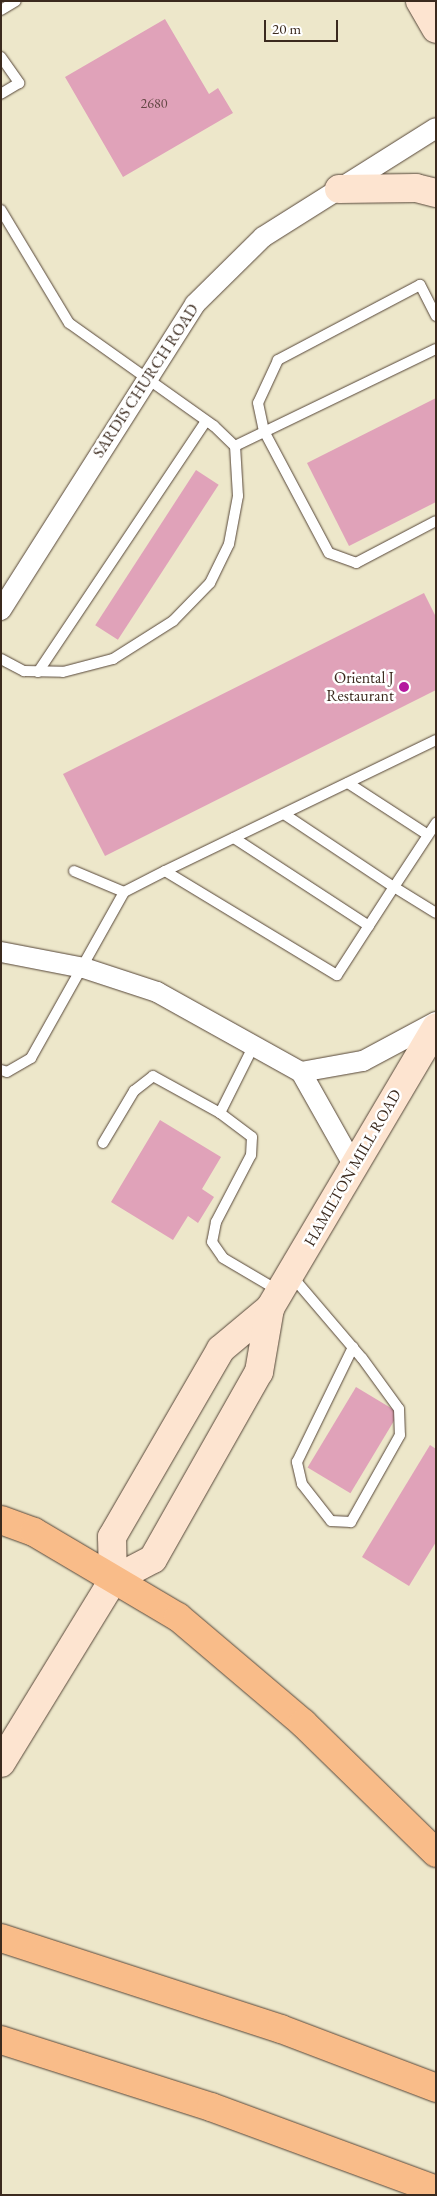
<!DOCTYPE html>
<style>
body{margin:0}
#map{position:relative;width:437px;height:2196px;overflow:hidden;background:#ede7ca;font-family:"EB Garamond",serif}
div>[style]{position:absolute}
.building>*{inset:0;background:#e0a2b9;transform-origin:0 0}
.roads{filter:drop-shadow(0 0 1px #564638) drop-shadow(0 0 1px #564638)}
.service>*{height:10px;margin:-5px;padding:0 5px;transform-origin:5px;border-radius:5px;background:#fff}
.minor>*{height:20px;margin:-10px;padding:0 10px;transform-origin:10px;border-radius:10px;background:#fff}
.secondary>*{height:28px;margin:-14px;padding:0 14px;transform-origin:14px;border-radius:14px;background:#fde4d0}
.motorway>*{height:28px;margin:-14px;padding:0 14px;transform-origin:14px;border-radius:14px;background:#f9bc89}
.dots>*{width:14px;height:14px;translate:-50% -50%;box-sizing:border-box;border:2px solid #fff;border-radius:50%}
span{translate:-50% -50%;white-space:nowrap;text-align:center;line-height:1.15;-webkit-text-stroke:5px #fff;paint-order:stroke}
.number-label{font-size:14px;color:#644845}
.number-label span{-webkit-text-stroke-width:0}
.street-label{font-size:16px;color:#3b2a1e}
.poi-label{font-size:16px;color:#3b2a1e}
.right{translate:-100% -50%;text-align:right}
.frame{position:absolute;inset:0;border:2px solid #3b2a1e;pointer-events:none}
.scale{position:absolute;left:264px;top:20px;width:74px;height:22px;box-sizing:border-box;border:2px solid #3b2a1e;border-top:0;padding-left:6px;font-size:15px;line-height:18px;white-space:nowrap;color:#3b2a1e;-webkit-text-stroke:4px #fff;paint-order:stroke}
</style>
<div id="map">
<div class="building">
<i style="clip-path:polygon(165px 19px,209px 94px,218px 88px,233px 113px,123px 177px,65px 77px)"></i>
<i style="clip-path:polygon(436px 398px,436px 502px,349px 546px,307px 463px)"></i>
<i style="left:196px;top:470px;width:27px;height:185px;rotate:33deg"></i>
<i style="clip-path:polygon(424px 593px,436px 617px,436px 690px,105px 856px,63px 774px)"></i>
<i style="clip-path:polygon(160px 1120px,221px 1157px,202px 1189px,214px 1197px,198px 1223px,188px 1216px,173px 1240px,111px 1202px)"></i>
<i style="left:356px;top:1387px;width:50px;height:94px;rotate:31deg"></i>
<i style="clip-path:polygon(430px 1445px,436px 1449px,436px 1542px,409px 1586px,362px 1557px)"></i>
</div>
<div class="roads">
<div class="service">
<i style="left:1px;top:10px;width:17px;rotate:-31deg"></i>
<i style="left:1px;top:57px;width:32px;rotate:55deg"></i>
<i style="left:19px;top:83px;width:21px;rotate:149deg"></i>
<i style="left:1px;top:210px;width:132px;rotate:59deg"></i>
<i style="left:69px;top:323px;width:178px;rotate:35.4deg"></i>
<i style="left:214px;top:426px;width:29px;rotate:44deg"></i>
<i style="left:235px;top:446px;width:223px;rotate:-25.8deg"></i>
<i style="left:436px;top:316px;width:35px;rotate:-117deg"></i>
<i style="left:420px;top:285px;width:161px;rotate:152.2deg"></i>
<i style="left:278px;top:360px;width:47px;rotate:114.9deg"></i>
<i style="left:258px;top:403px;width:29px;rotate:78deg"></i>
<i style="left:264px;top:431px;width:138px;rotate:62deg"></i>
<i style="left:329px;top:553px;width:29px;rotate:20deg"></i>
<i style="left:356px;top:563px;width:90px;rotate:-27.7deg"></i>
<i style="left:1px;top:659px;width:26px;rotate:28deg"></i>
<i style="left:24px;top:671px;width:39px;rotate:1deg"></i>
<i style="left:63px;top:672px;width:52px;rotate:-14.6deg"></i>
<i style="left:113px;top:659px;width:71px;rotate:-32.3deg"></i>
<i style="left:173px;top:621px;width:53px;rotate:-45.8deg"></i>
<i style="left:210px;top:583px;width:43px;rotate:-64deg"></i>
<i style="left:229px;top:544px;width:49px;rotate:-79.4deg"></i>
<i style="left:238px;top:496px;width:50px;rotate:-93.4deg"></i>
<i style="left:38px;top:672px;width:302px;rotate:-56.2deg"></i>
<i style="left:348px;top:783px;width:95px;rotate:33deg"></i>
<i style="left:284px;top:814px;width:132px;rotate:33.6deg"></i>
<i style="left:394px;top:887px;width:77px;rotate:-56.7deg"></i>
<i style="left:234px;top:838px;width:161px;rotate:33.1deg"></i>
<i style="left:74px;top:871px;width:54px;rotate:22.8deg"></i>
<i style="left:165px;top:871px;width:301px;rotate:-25.8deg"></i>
<i style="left:254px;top:1045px;width:76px;rotate:116.6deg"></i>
<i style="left:220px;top:1113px;width:40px;rotate:37deg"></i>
<i style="left:252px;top:1137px;width:18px;rotate:93deg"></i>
<i style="left:251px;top:1155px;width:76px;rotate:117.6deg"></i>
<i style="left:216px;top:1222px;width:20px;rotate:101deg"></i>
<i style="left:212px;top:1242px;width:19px;rotate:55deg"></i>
<i style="left:223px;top:1258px;width:65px;rotate:30.5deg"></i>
<i style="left:1px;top:1070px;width:6px;rotate:18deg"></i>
<i style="left:7px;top:1072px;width:28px;rotate:-30deg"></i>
<i style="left:31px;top:1058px;width:190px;rotate:-60.7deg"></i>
<i style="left:124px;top:892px;width:46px;rotate:-27.1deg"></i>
<i style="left:165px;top:871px;width:201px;rotate:31.2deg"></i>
<i style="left:337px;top:975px;width:105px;rotate:-57.1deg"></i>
<i style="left:394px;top:887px;width:49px;rotate:31.8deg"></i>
<i style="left:103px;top:1143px;width:61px;rotate:-59.2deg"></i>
<i style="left:134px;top:1091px;width:24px;rotate:-38deg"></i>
<i style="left:153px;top:1076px;width:77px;rotate:28.9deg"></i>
<i style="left:291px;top:1275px;width:109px;rotate:49.5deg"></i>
<i style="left:362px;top:1358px;width:63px;rotate:54deg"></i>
<i style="left:399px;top:1409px;width:26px;rotate:88deg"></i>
<i style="left:400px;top:1435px;width:100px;rotate:119.4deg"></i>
<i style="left:351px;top:1522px;width:20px;rotate:-177deg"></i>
<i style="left:331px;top:1521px;width:47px;rotate:-128.1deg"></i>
<i style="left:302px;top:1484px;width:23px;rotate:-103deg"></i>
<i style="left:297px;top:1462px;width:128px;rotate:-64deg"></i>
</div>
<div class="minor">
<i style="left:1px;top:610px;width:362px;rotate:-57.6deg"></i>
<i style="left:195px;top:304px;width:95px;rotate:-44.6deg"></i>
<i style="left:263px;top:237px;width:204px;rotate:-32.2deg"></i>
<i style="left:1px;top:952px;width:85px;rotate:10.9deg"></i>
<i style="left:84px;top:968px;width:77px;rotate:18.2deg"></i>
<i style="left:157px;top:992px;width:165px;rotate:29.1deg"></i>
<i style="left:301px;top:1072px;width:108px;rotate:60.6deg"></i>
<i style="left:301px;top:1072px;width:63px;rotate:-10.1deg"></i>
<i style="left:363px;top:1061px;width:83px;rotate:-28.1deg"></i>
</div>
<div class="secondary">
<i style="left:420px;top:1px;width:32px;rotate:60deg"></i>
<i style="left:339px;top:189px;width:77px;rotate:-0.7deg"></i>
<i style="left:416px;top:188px;width:21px;rotate:14deg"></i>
<i style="left:113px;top:1580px;width:43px;rotate:-91.3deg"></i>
<i style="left:112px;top:1537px;width:217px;rotate:-59.9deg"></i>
<i style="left:221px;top:1349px;width:64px;rotate:-39.9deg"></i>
<i style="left:270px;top:1308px;width:326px;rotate:-59.4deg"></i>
<i style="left:1px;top:1763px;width:215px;rotate:-58.5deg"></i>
<i style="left:113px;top:1580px;width:45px;rotate:-27.7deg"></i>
<i style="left:153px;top:1559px;width:215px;rotate:-60.5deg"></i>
<i style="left:259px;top:1372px;width:65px;rotate:-80.2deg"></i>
</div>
<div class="motorway">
<i style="left:1px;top:1520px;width:35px;rotate:20deg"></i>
<i style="left:34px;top:1532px;width:167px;rotate:30.6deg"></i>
<i style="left:178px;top:1617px;width:164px;rotate:40.3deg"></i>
<i style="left:303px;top:1723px;width:186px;rotate:44.3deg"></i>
<i style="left:1px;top:1938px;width:294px;rotate:18deg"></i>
<i style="left:281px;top:2029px;width:166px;rotate:20.8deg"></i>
<i style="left:1px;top:2040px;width:220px;rotate:17.7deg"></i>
<i style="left:211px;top:2107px;width:240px;rotate:20.2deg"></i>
</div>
</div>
<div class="dots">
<i style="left:404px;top:687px;background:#b5179e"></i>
</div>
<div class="number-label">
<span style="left:154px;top:103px">2680</span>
</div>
<div class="street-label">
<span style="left:146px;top:381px;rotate:-57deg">SARDIS CHURCH ROAD</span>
<span style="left:353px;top:1168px;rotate:-60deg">HAMILTON MILL ROAD</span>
</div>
<div class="poi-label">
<span class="right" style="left:394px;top:687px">Oriental J<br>Restaurant</span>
</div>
<div class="frame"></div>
<div class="scale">20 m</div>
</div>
